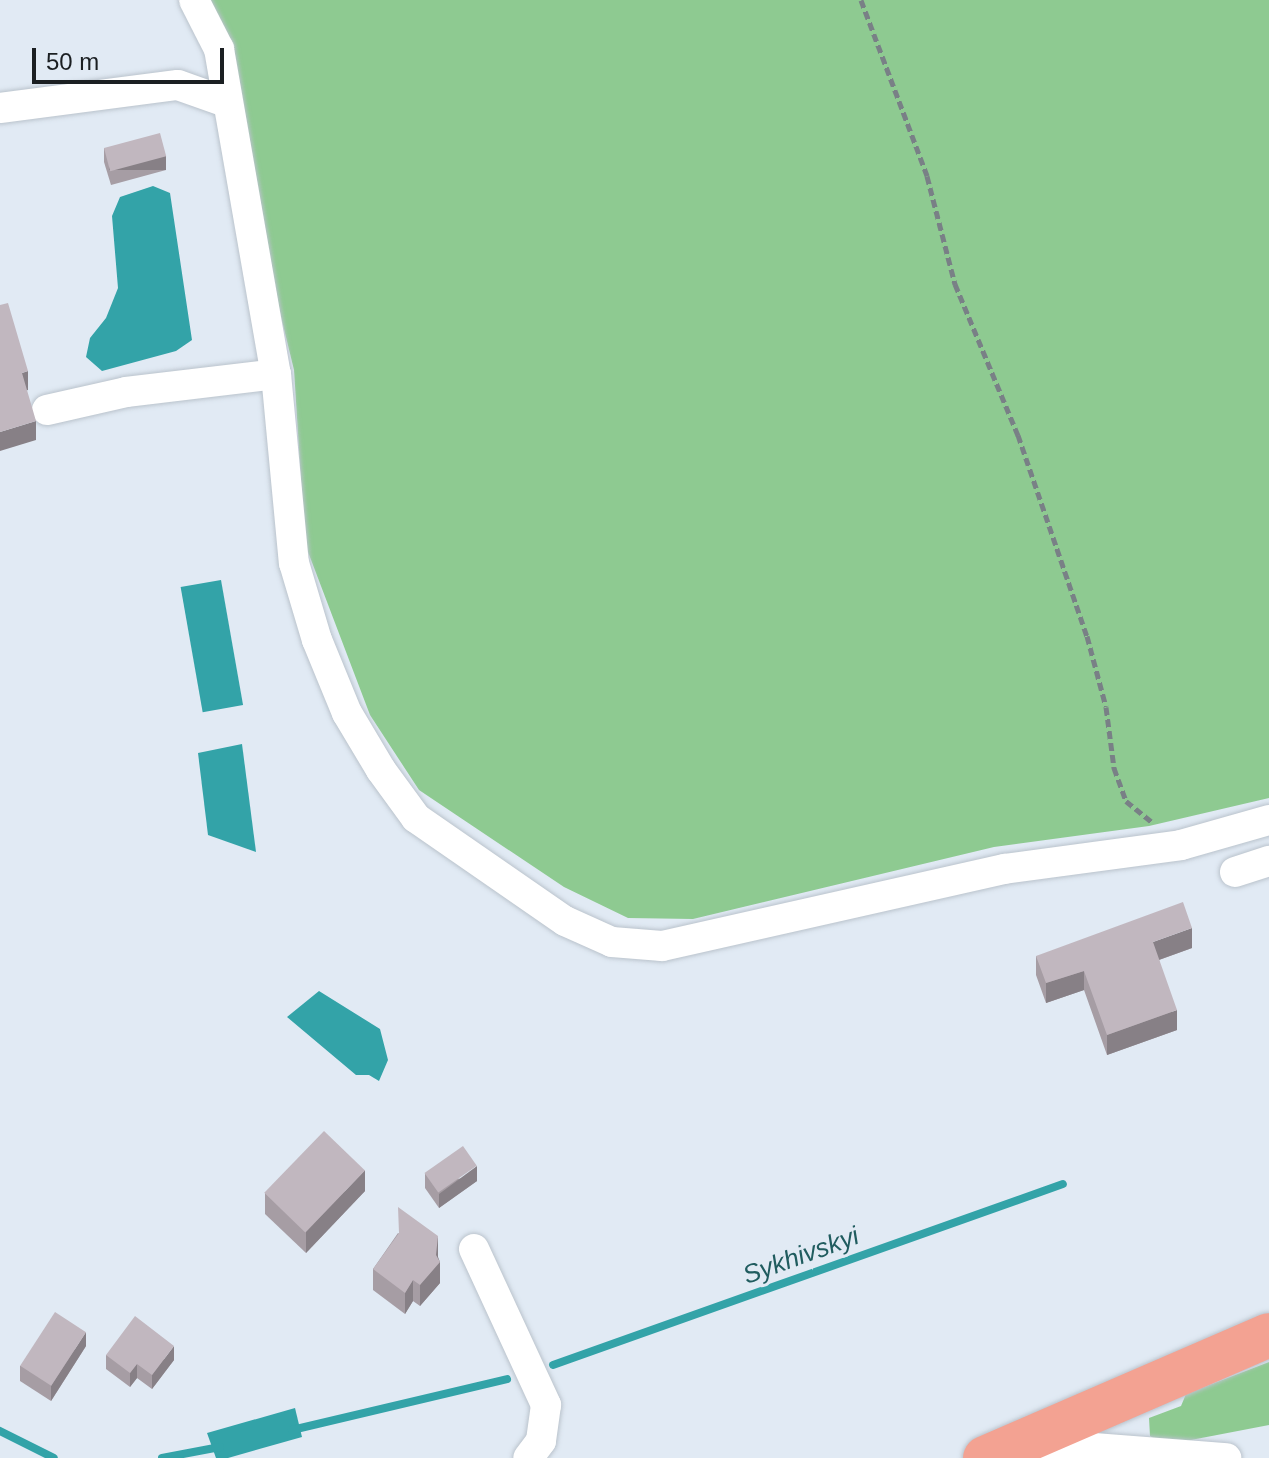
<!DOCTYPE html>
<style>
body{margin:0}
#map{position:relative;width:1269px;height:1458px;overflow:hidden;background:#e1eaf4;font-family:Helvetica,sans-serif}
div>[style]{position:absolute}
.green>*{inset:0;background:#8eca91}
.water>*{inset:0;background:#33a3a8;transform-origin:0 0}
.stream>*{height:8px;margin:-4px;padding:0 4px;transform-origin:4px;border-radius:4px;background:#33a3a8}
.path>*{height:5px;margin-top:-2.5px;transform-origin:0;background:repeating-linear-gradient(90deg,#798086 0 8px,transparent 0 12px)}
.roads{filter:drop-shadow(0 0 2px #bac3cc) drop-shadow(0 0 2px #bac3cc)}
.minor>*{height:30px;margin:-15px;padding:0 15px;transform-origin:15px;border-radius:15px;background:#fff}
.highway>*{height:44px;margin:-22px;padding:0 22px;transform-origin:22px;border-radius:22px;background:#f3a292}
.wall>*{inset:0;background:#a69da4}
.shaded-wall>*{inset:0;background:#878086;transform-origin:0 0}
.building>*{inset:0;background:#c1b7bf;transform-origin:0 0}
span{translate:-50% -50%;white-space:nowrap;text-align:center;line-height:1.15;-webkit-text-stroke:6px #e1eaf4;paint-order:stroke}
.water-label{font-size:26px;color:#205c5f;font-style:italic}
.scale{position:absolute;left:32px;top:48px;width:192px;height:36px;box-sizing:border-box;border:4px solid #1b1f22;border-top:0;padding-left:10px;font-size:24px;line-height:28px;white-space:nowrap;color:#1b1f22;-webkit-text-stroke:6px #e1eaf4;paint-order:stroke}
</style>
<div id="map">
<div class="green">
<i style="clip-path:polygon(204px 0,1269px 0,1269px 798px,1149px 826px,994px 847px,693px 919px,628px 918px,564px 887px,419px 790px,370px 715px,305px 544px,294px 370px)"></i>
<i style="clip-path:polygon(1269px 1362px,1269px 1425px,1165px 1445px,1150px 1436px,1149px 1418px,1181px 1406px,1186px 1394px)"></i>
</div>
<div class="water">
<i style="clip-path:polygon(153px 186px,170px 193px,192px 340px,176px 351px,102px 371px,86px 357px,90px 338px,106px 318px,118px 288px,112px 216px,120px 197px)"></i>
<i style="left:221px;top:580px;width:127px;height:41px;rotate:80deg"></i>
<i style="clip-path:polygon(242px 744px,256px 852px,208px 835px,198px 753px)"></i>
<i style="clip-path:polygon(319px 991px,380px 1029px,388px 1060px,379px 1081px,369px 1075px,356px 1075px,287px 1017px)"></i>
<i style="clip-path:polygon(295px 1408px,302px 1437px,228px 1458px,216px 1458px,207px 1433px)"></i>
</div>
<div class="stream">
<i style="left:553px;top:1365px;width:541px;rotate:-19.54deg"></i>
<i style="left:292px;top:1430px;width:221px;rotate:-13.3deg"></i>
<i style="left:0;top:1431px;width:60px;rotate:26.6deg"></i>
<i style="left:162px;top:1458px;width:59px;rotate:-10.7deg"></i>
</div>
<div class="path">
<i style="left:861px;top:0;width:188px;rotate:69.4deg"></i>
<i style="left:927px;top:176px;width:112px;rotate:75.5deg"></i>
<i style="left:955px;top:284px;width:164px;rotate:67.4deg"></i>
<i style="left:1018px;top:435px;width:213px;rotate:71.1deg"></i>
<i style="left:1087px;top:636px;width:73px;rotate:75deg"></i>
<i style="left:1106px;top:707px;width:62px;rotate:82.5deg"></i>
<i style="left:1114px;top:768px;width:35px;rotate:70deg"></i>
<i style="left:1126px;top:801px;width:33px;rotate:39deg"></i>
</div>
<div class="roads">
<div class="minor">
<i style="left:194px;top:0;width:55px;rotate:63deg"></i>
<i style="left:219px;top:49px;width:330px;rotate:80.1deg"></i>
<i style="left:276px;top:374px;width:190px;rotate:84.6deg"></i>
<i style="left:294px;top:563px;width:80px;rotate:73.4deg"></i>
<i style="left:317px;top:640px;width:79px;rotate:67.7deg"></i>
<i style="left:347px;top:713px;width:66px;rotate:59.2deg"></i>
<i style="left:381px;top:770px;width:59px;rotate:53.9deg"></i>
<i style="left:416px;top:818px;width:181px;rotate:34.7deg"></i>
<i style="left:565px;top:921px;width:51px;rotate:24.1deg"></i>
<i style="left:612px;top:942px;width:50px;rotate:4.6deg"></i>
<i style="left:662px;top:946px;width:351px;rotate:-12.7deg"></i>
<i style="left:1004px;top:869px;width:179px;rotate:-7.7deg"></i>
<i style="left:1181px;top:845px;width:91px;rotate:-15.9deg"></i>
<i style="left:0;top:108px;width:179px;rotate:-7.4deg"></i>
<i style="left:178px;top:85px;width:51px;rotate:19.5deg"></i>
<i style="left:47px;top:410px;width:81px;rotate:-12.8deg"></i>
<i style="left:126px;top:392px;width:151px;rotate:-6.8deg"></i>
<i style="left:1235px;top:872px;width:36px;rotate:-18deg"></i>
<i style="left:474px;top:1249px;width:172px;rotate:65.2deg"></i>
<i style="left:546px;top:1405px;width:36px;rotate:98deg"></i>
<i style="left:541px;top:1441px;width:21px;rotate:127deg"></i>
<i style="left:1029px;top:1443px;width:198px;rotate:4.4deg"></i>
</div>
<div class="highway">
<i style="left:985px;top:1458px;width:309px;rotate:-23.4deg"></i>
</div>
</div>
<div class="wall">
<i style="clip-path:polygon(104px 148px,166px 170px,111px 185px,104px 162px)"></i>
<i style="clip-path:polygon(1192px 948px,1159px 960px,1177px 1030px,1107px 1055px,1084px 990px,1046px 1003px,1036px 975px,1036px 956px)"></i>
<i style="clip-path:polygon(425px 1174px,477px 1181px,439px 1208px,425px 1188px)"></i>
<i style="clip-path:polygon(365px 1191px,306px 1253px,265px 1214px,265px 1193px)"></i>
<i style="clip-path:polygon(398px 1233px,438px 1257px,440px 1283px,420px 1306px,413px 1301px,405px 1314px,373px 1290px,373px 1269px)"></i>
<i style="clip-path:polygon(86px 1346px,51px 1401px,20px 1381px,20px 1366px)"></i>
<i style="clip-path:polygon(106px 1355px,174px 1360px,152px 1389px,137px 1378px,130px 1387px,106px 1369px)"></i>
</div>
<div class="shaded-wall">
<i style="left:166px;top:156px;width:14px;height:57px;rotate:90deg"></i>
<i style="clip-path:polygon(28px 371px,28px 390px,22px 392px,22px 373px)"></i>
<i style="clip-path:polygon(36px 421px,36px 440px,0 451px,0 432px)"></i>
<i style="clip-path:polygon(1192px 928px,1192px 948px,1153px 962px,1153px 942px)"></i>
<i style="clip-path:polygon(1084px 971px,1084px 990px,1046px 1003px,1046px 983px)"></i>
<i style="clip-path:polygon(1177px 1010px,1177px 1030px,1107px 1055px,1107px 1035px)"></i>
<i style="clip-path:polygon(477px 1166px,477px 1181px,439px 1208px,439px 1194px)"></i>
<i style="clip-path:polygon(365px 1170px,365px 1191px,306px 1253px,306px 1232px)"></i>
<i style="clip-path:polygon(438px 1236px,438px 1257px,440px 1262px,440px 1283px,420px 1306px,420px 1285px)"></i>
<i style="clip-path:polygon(413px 1280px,413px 1301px,405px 1314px,405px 1293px)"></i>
<i style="clip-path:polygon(86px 1332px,86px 1346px,51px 1401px,51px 1386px)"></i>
<i style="clip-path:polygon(174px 1346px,174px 1360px,152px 1389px,152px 1375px)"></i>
<i style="clip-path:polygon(137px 1364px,137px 1378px,130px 1387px,130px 1373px)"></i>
</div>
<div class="building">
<i style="left:160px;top:133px;width:24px;height:58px;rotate:75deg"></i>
<i style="clip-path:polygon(8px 303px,28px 371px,22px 373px,36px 421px,0 432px,0 305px)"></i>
<i style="clip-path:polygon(1183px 902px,1192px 928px,1153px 942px,1177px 1010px,1107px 1035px,1084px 971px,1046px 983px,1036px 956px)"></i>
<i style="left:324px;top:1131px;width:57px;height:86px;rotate:44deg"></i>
<i style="left:463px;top:1146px;width:24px;height:47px;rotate:55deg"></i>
<i style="clip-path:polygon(398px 1207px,438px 1236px,436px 1255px,440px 1262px,420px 1285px,413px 1280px,405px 1293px,373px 1269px,399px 1233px)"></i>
<i style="left:55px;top:1312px;width:37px;height:64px;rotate:33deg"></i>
<i style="clip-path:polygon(135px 1316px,174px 1346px,152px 1375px,137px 1364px,130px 1373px,106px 1355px)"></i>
</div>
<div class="water-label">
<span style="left:801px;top:1256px;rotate:-20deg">Sykhivskyi</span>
</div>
<div class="scale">50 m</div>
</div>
